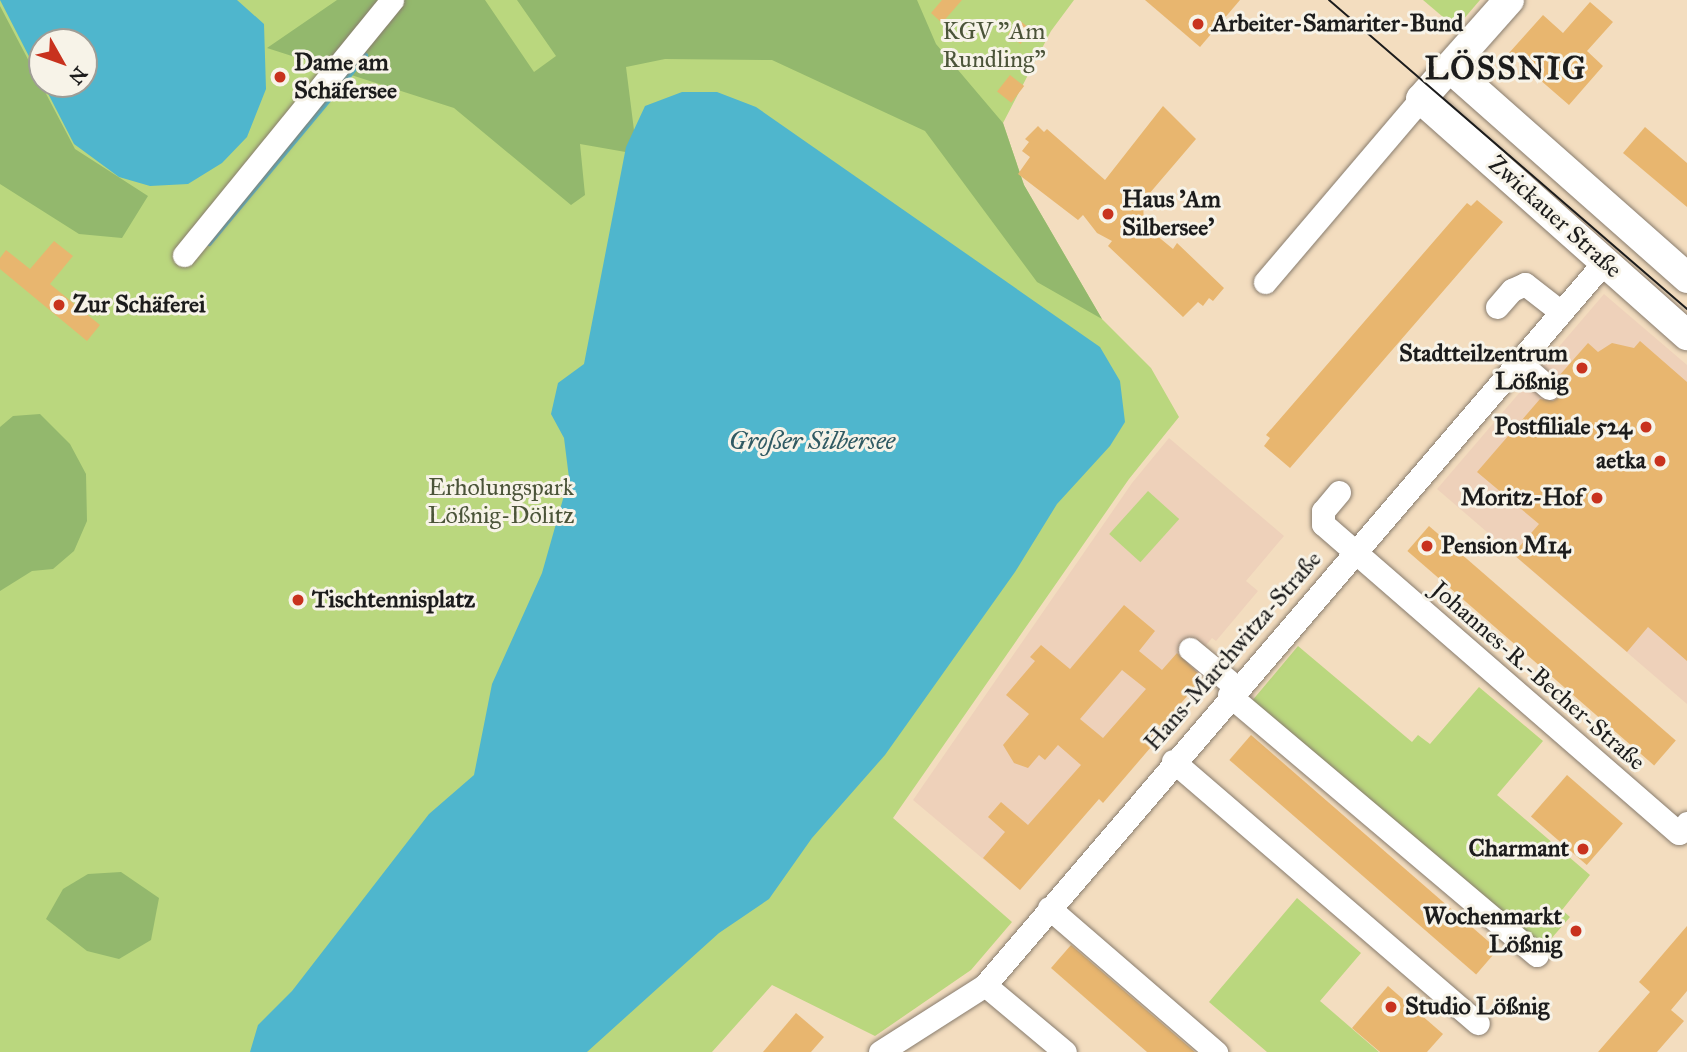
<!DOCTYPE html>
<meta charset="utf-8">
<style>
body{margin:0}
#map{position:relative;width:1687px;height:1052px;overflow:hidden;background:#f3ddbf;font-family:"IM FELL Great Primer",serif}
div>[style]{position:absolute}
.built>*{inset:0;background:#eed1ba}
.green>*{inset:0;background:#bad77e;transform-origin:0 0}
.forest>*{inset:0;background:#93b86d}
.water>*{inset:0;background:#4fb6cd}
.stream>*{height:6px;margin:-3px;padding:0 3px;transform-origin:3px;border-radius:3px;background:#4fb6cd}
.building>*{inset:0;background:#e8b66f;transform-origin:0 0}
.roads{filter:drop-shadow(0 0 2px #887c6e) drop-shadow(0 0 2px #887c6e)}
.minor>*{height:23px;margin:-11.5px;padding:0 11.5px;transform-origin:11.5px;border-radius:11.5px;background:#fff}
.major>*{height:30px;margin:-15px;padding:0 15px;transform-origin:15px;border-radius:15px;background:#fff}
.tram>*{height:2px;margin:-1px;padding:0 1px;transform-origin:1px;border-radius:1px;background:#1c1c1c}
.dots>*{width:19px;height:19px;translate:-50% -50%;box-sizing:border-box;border:4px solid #f7f3e8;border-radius:50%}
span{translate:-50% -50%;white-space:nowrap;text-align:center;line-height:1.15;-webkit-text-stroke:6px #f7f3e8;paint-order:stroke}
.poi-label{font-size:24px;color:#1c1c1c;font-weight:700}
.left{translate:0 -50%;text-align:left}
.right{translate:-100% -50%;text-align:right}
.park-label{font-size:24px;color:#4b5439}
.street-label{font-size:24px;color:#1c1c1c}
.water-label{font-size:26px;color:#305a63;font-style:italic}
.district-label{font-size:32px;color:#1c1c1c;font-weight:700;letter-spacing:2px}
.north{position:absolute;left:28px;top:28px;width:70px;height:70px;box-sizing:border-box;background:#f7f3e8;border:2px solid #9f9d96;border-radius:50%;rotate:130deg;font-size:19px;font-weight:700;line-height:28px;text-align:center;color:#1c1c1c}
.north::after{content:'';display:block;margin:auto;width:24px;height:32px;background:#c8321e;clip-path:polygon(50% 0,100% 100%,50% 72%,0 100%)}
</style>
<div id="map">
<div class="built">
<i style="clip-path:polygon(1604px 294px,1687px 365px,1687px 704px,1437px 489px)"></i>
<i style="clip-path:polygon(1169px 438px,1284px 536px,1246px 581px,1258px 591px,1216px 641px,1212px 638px,1202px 650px,1207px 673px,1020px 890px,913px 800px,1132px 483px)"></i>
</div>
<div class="green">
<i style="clip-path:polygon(evenodd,0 0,1074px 0,1051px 31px,1003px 123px,1024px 185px,1102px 319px,1151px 368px,1179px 417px,1129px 479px,893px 818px,1012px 922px,971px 970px,875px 1036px,772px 985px,712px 1052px,0 1052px,0 0,42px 42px,84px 42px,84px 84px,42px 84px,42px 42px)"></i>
<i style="clip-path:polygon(1423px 0,1480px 0,1456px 28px)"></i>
<i style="left:1148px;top:491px;width:42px;height:58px;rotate:42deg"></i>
<i style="clip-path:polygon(1298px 646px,1412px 742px,1418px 735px,1430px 744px,1479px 687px,1543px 741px,1497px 795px,1590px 875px,1562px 910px,1570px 917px,1537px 955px,1246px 708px)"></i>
<i style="clip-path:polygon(1297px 898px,1361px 953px,1320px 1001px,1379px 1052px,1267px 1052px,1209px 1002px)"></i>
</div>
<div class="forest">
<i style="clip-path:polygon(337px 0,485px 0,534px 72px,556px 56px,517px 0,917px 0,936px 44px,1003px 123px,1024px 185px,1102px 319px,1037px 282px,925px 131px,772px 60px,665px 59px,626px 67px,637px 154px,580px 144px,585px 195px,571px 205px,454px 108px,267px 48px)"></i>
<i style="clip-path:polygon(0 6px,75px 149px,148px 196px,122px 238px,79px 234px,0 184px)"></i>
<i style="clip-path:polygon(40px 414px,70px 444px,86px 474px,87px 521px,74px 551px,53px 569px,32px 571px,0 591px,0 427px,13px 416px)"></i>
<i style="clip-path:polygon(121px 872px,159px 898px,151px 940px,119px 959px,87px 951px,46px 919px,63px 889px,88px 874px)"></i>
</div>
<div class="water">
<i style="clip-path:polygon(evenodd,0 0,237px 0,264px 24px,266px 89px,247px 137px,222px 163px,188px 184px,150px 186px,119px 177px,74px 144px,0 0,84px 42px,84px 84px,42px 84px,42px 42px,84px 42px)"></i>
<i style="clip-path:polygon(682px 92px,717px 92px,756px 107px,1100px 347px,1120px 381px,1125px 422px,1110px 446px,1057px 504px,1015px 572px,885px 755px,812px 838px,769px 899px,719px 933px,587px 1052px,250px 1052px,258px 1025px,292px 991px,429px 814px,474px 775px,492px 684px,542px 573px,569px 478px,564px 438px,551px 414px,558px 383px,584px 364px,626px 147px,645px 106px)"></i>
</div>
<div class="stream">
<i style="left:209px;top:243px;width:244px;rotate:-50.2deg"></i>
</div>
<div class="building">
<i style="clip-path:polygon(942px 0,962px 0,942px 23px,931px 13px)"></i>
<i style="clip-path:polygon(1145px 0,1240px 0,1200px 47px)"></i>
<i style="clip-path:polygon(1590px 2px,1613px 22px,1587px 51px,1603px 66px,1569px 105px,1509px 53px,1543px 15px,1563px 33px)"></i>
<i style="left:1019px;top:20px;width:16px;height:18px;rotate:38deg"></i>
<i style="left:1010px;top:75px;width:18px;height:21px;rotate:38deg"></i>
<i style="clip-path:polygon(1163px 106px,1196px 139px,1143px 201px,1144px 225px,1173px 249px,1177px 243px,1224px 288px,1213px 301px,1209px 298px,1203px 306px,1198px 302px,1183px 317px,1108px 246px,1112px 241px,1097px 233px,1083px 215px,1078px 220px,1018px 174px,1030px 157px,1022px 151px,1029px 142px,1025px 139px,1038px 126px,1044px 132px,1047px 129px,1105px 180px)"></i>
<i style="clip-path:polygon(1645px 127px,1687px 163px,1687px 207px,1623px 153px)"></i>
<i style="clip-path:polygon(1477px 200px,1503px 222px,1290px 468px,1264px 446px,1270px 438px,1266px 435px,1467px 203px,1471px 206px)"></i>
<i style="clip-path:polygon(54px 241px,73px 256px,50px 284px,100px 325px,87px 341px,0 269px,0 258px,6px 250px,30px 269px)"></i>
<i style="clip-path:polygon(1640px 341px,1687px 382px,1687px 661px,1648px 627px,1627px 652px,1513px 554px,1539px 524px,1477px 472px,1540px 399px,1553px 401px,1560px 397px,1562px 384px,1558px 377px,1588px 343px,1598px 352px,1612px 343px,1634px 348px)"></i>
<i style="left:1429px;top:526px;width:327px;height:33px;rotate:41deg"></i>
<i style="clip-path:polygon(evenodd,1124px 605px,1155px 631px,1139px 651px,1162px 670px,1177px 653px,1203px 678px,1146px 743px,1151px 747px,1103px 803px,1099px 799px,1020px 890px,983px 858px,1005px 832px,988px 817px,1001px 802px,1028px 825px,1081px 765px,1058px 745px,1045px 760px,1039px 755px,1028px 768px,1014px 763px,1003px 745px,1029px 714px,1006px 695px,1035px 661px,1030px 657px,1041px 645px,1070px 669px,1124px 605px,1122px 670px,1146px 689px,1103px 738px,1080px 719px,1122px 670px)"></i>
<i style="left:1251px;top:735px;width:327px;height:33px;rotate:41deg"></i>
<i style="left:1567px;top:775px;width:74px;height:55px;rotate:41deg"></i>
<i style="clip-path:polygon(1687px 926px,1687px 991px,1671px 1010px,1684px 1021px,1657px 1052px,1598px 1052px,1650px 992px,1639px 982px)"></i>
<i style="clip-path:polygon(1071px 945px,1195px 1052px,1147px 1052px,1051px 968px)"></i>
<i style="clip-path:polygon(1388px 986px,1443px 1034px,1427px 1052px,1380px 1052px,1352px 1028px)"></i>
<i style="clip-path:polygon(796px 1013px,824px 1037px,811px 1052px,763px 1052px)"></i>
</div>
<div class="roads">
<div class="minor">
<i style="left:184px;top:255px;width:329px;rotate:-50.8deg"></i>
<i style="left:1265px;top:282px;width:240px;rotate:-49.6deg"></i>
<i style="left:1497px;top:307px;width:23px;rotate:-49deg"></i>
<i style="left:1512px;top:290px;width:14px;rotate:-25deg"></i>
<i style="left:1525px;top:284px;width:46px;rotate:37.9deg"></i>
<i style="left:1518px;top:361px;width:41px;rotate:41.1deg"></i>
<i style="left:1339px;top:492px;width:25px;rotate:130deg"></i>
<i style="left:1323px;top:511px;width:13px;rotate:90deg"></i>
<i style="left:1323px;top:524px;width:471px;rotate:41deg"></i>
<i style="left:1679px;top:833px;width:13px;rotate:-51deg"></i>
<i style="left:1190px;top:649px;width:60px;rotate:39.6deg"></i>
<i style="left:1229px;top:695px;width:403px;rotate:40.2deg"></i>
<i style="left:1173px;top:761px;width:402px;rotate:40.7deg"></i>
<i style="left:1049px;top:908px;width:221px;rotate:40.8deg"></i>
<i style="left:985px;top:985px;width:104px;rotate:39.9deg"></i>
<i style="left:880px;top:1052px;width:125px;rotate:-32.5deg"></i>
<i style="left:985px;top:985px;width:953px;rotate:-49.42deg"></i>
</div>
<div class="major">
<i style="left:1509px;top:0;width:132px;rotate:131.6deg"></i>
<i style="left:1421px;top:99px;width:356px;rotate:41.6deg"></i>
<i style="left:1450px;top:68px;width:317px;rotate:41.5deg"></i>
</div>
</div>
<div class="tram">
<i style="left:1329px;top:0;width:473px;rotate:40.8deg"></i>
</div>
<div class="dots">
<i style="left:1198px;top:24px;background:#c8321e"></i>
<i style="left:280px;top:77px;background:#c8321e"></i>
<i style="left:1108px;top:214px;background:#c8321e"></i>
<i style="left:59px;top:305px;background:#c8321e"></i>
<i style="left:1582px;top:368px;background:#c8321e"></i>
<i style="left:1646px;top:427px;background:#c8321e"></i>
<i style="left:1660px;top:461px;background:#c8321e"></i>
<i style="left:1597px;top:498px;background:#c8321e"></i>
<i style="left:1427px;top:546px;background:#c8321e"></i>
<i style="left:298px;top:600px;background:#c8321e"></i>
<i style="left:1583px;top:849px;background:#c8321e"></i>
<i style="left:1576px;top:931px;background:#c8321e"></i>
<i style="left:1391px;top:1007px;background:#c8321e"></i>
</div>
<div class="poi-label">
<span class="left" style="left:1212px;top:24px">Arbeiter-Samariter-Bund</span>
<span class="left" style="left:294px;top:77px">Dame am<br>Schäfersee</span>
<span class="left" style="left:1122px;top:214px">Haus 'Am<br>Silbersee'</span>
<span class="left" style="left:73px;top:305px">Zur Schäferei</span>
<span class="right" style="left:1568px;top:368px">Stadtteilzentrum<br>Lößnig</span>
<span class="right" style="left:1632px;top:427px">Postfiliale 524</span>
<span class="right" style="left:1646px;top:461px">aetka</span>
<span class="right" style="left:1583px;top:498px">Moritz-Hof</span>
<span class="left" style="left:1441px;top:546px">Pension M14</span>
<span class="left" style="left:312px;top:600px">Tischtennisplatz</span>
<span class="right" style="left:1569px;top:849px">Charmant</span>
<span class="right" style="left:1562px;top:931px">Wochenmarkt<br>Lößnig</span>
<span class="left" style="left:1405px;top:1007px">Studio Lößnig</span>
</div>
<div class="park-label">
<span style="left:994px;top:46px">KGV "Am<br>Rundling"</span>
<span style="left:501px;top:502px">Erholungspark<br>Lößnig-Dölitz</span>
</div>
<div class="street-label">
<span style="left:1555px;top:217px;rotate:42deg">Zwickauer Straße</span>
<span style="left:1233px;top:651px;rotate:-49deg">Hans-Marchwitza-Straße</span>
<span style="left:1538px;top:676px;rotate:41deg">Johannes-R.-Becher-Straße</span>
</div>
<div class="water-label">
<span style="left:812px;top:441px">Großer Silbersee</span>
</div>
<div class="district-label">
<span style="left:1506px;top:69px">LÖSSNIG</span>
</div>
<div class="north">N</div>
</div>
